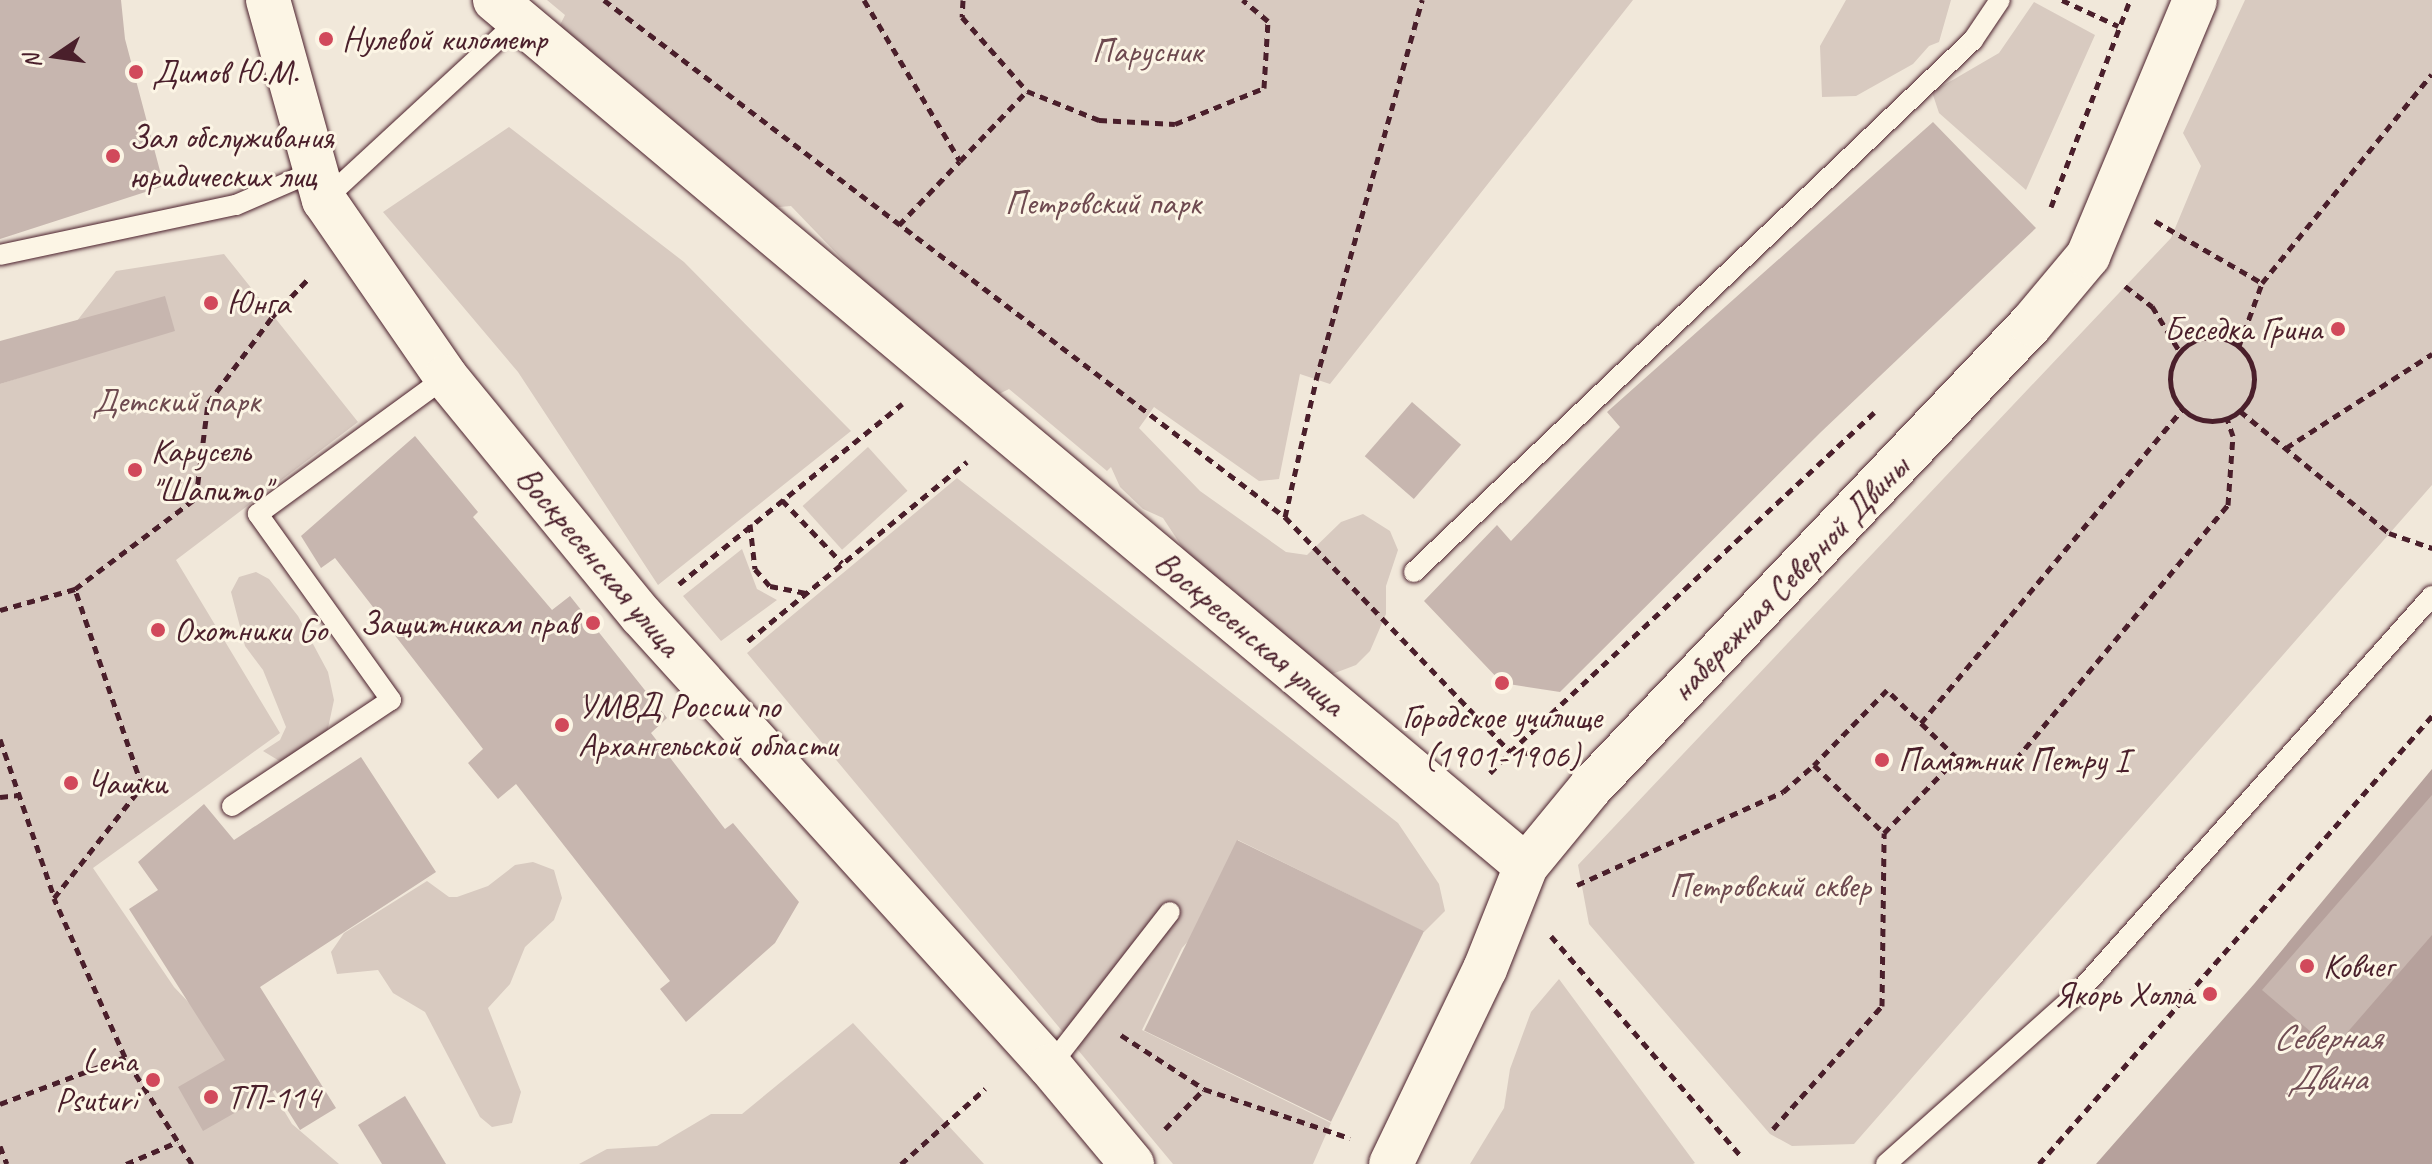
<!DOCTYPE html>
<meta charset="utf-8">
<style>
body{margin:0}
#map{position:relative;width:2432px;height:1164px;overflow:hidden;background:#f1e8da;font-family:Caveat,sans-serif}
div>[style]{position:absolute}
.green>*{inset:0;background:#d8cac0;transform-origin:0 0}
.water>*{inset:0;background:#b6a19c}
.building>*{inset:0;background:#c7b6af;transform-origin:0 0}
.path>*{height:5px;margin-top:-2.5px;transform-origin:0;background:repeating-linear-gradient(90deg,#4a1f2b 0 8px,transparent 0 14px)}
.path>.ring{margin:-2.5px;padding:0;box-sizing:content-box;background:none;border:5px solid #4a1f2b;border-radius:50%}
.roads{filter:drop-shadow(0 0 2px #4a1f2b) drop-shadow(0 0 2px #4a1f2b)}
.lane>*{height:20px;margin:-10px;padding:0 10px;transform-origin:10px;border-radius:10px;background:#fcf5e5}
.secondary>*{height:44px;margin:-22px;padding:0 22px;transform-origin:22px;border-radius:22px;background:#fcf5e5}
.dots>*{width:22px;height:22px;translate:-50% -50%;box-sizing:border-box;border:4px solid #fcf5e5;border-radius:50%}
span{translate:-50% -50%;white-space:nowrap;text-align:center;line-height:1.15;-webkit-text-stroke:6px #fcf5e5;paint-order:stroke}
.poi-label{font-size:34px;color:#4a1f2b}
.left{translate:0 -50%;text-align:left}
.right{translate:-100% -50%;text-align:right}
.park-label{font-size:34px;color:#6e4a50}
.street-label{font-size:34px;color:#4a1f2b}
.water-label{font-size:36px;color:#704c53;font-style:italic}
.north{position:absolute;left:16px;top:16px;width:80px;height:80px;-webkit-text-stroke:6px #fcf5e5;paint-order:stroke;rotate:257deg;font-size:22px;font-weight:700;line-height:32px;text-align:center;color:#4a1f2b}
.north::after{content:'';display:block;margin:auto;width:28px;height:36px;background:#4a1f2b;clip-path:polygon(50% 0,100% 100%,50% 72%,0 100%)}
</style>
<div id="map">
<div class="green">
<i style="clip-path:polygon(547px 0,1633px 0,1330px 384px,1300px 374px,1279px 479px,1259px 481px,1154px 407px,1139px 428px,1200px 491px,1286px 552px,1307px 555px,1341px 522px,1363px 514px,1390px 531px,1398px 550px,1386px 586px,1386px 614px,1370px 651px,1356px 665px,1327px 676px,1258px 620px,1236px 592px,1190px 559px,1163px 518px,1143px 509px,1120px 487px,1111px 467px,1107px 471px,1009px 389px,995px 396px,865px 283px,791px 206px,756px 209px,559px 27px,565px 15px)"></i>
<i style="clip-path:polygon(1846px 0,1951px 0,1939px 42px,1929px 46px,1913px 64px,1856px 96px,1822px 97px,1820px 46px)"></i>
<i style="clip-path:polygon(2245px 0,2432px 0,2432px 485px,1854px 1144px,1792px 1146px,1770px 1134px,1589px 924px,1578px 865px,2171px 238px,2201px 166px,2183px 133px)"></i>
<i style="clip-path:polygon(2034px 2px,2095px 35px,2026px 190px,1939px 113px,1932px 92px,1999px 53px)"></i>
<i style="clip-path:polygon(509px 127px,684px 262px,851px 431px,658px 585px,518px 372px,383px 212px)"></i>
<i style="clip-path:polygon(224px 254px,358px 422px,176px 560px,280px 733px,93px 868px,174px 987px,271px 1089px,292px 1124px,339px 1164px,0 1164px,0 384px,37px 372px,116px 271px)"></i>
<i style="left:868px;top:447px;width:59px;height:88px;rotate:48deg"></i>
<i style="clip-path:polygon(957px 478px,1398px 823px,1439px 884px,1445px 911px,1424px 932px,1238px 840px,1199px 929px,1182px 948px,1142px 1030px,1331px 1123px,1313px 1164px,1173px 1164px,747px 653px)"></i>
<i style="clip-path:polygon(742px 549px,757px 589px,777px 600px,721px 641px,683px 596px)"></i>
<i style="clip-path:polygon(256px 572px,269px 579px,298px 616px,328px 672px,334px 700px,327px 733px,286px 765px,263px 751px,280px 740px,286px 727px,263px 670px,245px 646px,231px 592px,239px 577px)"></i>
<i style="clip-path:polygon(533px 862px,554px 870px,562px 898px,554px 920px,525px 947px,510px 984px,488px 1008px,521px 1092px,512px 1123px,492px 1127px,480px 1117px,425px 1012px,393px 993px,378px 970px,337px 974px,331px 952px,344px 933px,427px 881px,449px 897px,457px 897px,488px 886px,515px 865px)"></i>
<i style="clip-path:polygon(1559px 979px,1695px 1163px,1693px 1164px,1470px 1164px,1504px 1108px,1510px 1069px,1531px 1012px)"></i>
<i style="clip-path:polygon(853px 1023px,984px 1164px,579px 1164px,607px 1149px,657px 1146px,711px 1114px,742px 1114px)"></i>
</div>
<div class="water">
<i style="clip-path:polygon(2432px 769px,2432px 1164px,2096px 1164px,2254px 984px)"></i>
</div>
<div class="building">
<i style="clip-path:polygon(0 0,121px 0,125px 39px,164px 186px,0 239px)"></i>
<i style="clip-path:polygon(1933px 122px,2036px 228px,1821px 432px,1560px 692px,1502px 683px,1424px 601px,1497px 525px,1511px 541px,1620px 427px,1607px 412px)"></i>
<i style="clip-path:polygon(165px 296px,175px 331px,0 384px,0 341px)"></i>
<i style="left:1412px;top:402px;width:65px;height:72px;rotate:41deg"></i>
<i style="clip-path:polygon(415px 436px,478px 512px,473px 517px,552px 610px,570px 596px,667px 718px,651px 733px,725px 829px,733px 823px,799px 902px,775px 943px,686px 1022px,660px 989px,670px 981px,516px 784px,498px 799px,468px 763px,483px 749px,335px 558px,321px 568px,301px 536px)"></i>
<i style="clip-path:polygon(361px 757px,436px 872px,260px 987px,336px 1108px,300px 1130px,275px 1090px,203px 1131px,178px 1087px,225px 1060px,129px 909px,158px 890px,138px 862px,204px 804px,234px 840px)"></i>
<i style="clip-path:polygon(2432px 795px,2432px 935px,2332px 1050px,2262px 990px)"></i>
<i style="left:1237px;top:840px;width:208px;height:212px;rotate:26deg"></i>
<i style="clip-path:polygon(405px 1096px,446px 1164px,382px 1164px,358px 1125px)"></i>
</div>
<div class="path">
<i style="left:604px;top:0;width:855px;rotate:37.2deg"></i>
<i style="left:1285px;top:517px;width:325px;rotate:46.2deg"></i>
<i style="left:1510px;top:752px;width:498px;rotate:-43deg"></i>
<i style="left:864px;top:0;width:187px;rotate:59.2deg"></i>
<i style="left:960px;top:161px;width:97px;rotate:-46.3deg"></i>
<i style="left:1027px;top:91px;width:78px;rotate:21.9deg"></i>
<i style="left:1099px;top:120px;width:76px;rotate:3deg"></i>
<i style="left:1175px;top:124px;width:96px;rotate:-22deg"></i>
<i style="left:1264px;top:88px;width:67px;rotate:-86.6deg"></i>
<i style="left:1268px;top:21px;width:33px;rotate:-140deg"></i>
<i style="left:963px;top:0;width:17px;rotate:93deg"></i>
<i style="left:962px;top:17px;width:98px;rotate:48.7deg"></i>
<i style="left:2062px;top:0;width:62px;rotate:24.9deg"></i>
<i style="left:2051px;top:207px;width:222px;rotate:-69.1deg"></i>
<i style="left:2155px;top:221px;width:124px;rotate:30.1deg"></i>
<i style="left:899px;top:225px;width:88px;rotate:-46.4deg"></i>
<i style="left:2125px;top:286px;width:34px;rotate:37deg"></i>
<i style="left:2152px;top:306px;width:54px;rotate:58.7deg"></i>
<i class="ring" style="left:2170px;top:337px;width:79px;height:79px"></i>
<i style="left:2239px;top:346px;width:67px;rotate:-69.9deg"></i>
<i style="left:2262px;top:283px;width:269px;rotate:-50.9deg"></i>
<i style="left:2240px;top:411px;width:193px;rotate:39.3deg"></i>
<i style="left:2389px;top:533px;width:46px;rotate:19.2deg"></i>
<i style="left:2286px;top:448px;width:174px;rotate:-32.8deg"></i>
<i style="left:782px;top:500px;width:87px;rotate:46.4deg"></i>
<i style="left:1285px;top:517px;width:140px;rotate:-77.2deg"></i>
<i style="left:1316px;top:380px;width:395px;rotate:-74.4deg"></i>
<i style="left:750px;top:524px;width:45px;rotate:83.7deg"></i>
<i style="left:755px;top:569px;width:23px;rotate:49deg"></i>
<i style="left:770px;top:586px;width:38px;rotate:11deg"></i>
<i style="left:679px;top:584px;width:287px;rotate:-38.9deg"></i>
<i style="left:0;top:610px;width:78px;rotate:-15.6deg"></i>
<i style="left:748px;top:641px;width:283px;rotate:-39.3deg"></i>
<i style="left:1921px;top:723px;width:408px;rotate:-50.2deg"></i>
<i style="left:0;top:739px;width:167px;rotate:71.1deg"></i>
<i style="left:1957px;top:758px;width:51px;rotate:13.5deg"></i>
<i style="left:2007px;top:770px;width:345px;rotate:-50.2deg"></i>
<i style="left:2228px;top:505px;width:69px;rotate:-85.9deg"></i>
<i style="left:2233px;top:436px;width:18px;rotate:-109deg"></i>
<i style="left:1490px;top:773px;width:29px;rotate:-46deg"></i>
<i style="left:1510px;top:752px;width:44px;rotate:2.6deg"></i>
<i style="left:0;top:797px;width:18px;rotate:-6deg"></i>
<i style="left:1577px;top:885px;width:226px;rotate:-24.3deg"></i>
<i style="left:1783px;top:792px;width:41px;rotate:-41.1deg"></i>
<i style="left:1551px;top:936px;width:292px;rotate:49.2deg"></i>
<i style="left:1121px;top:1035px;width:99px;rotate:33deg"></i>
<i style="left:0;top:1104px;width:134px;rotate:-20.6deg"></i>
<i style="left:1165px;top:1129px;width:56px;rotate:-45.7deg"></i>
<i style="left:1204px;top:1089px;width:154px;rotate:18.6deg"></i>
<i style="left:1773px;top:1129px;width:164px;rotate:-48.5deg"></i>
<i style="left:1882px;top:1006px;width:173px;rotate:-89.3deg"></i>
<i style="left:1884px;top:833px;width:105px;rotate:-45.8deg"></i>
<i style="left:1957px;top:758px;width:98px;rotate:-135.8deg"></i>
<i style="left:1887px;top:690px;width:105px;rotate:134.2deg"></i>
<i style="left:1814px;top:765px;width:98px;rotate:44.2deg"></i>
<i style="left:0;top:1146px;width:19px;rotate:69deg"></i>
<i style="left:126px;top:1164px;width:56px;rotate:-23.3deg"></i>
<i style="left:192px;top:1164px;width:126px;rotate:-122.1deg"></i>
<i style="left:125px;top:1057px;width:174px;rotate:-114.1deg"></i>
<i style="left:54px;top:898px;width:142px;rotate:-51.8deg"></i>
<i style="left:142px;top:786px;width:208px;rotate:-108.8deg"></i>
<i style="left:75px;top:589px;width:151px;rotate:-36.9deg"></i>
<i style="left:196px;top:498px;width:96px;rotate:-82.8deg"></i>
<i style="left:208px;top:403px;width:107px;rotate:-53.3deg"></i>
<i style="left:272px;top:317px;width:52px;rotate:-46.5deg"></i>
<i style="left:901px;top:1164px;width:113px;rotate:-41.8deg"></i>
<i style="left:2039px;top:1164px;width:596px;rotate:-48.74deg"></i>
</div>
<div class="roads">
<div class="lane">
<i style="left:324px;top:200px;width:265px;rotate:-42.7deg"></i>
<i style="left:0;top:255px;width:241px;rotate:-12deg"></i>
<i style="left:236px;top:205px;width:88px;rotate:-23.4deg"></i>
<i style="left:1414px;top:572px;width:772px;rotate:-43.58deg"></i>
<i style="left:1973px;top:40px;width:48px;rotate:-56deg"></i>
<i style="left:232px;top:806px;width:191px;rotate:-33.7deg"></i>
<i style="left:391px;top:700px;width:229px;rotate:-125.6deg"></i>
<i style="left:258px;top:514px;width:233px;rotate:-36.1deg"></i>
<i style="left:1050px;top:1066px;width:195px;rotate:-52.1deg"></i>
<i style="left:1886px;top:1164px;width:257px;rotate:-41.7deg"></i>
<i style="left:2078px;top:993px;width:532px;rotate:-48.28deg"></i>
</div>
<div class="secondary">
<i style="left:268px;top:0;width:208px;rotate:74.4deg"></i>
<i style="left:324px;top:200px;width:215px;rotate:55.4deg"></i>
<i style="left:446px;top:377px;width:308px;rotate:50.7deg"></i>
<i style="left:641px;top:615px;width:609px;rotate:47.8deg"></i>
<i style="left:1050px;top:1066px;width:128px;rotate:50.1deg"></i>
<i style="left:495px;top:0;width:1346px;rotate:40.03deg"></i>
<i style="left:1391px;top:1164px;width:216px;rotate:-64.3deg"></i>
<i style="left:1485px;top:969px;width:111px;rotate:-68.3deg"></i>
<i style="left:1526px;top:866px;width:101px;rotate:-50.6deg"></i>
<i style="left:1590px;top:788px;width:640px;rotate:-46.46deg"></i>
<i style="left:2031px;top:324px;width:89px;rotate:-50deg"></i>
<i style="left:2088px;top:256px;width:277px;rotate:-67.3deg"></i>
</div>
</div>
<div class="dots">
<i style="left:326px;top:39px;background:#d1495b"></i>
<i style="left:136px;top:72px;background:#d1495b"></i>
<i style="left:113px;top:156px;background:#d1495b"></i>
<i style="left:211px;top:303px;background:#d1495b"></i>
<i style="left:2338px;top:329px;background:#d1495b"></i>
<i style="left:135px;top:470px;background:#d1495b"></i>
<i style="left:593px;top:623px;background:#d1495b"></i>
<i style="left:158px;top:630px;background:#d1495b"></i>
<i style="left:1502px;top:683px;background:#d1495b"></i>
<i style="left:562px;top:725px;background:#d1495b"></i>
<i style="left:1882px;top:760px;background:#d1495b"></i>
<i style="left:71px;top:783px;background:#d1495b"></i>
<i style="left:2307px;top:966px;background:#d1495b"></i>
<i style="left:2210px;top:994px;background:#d1495b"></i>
<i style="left:153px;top:1080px;background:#d1495b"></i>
<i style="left:211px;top:1097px;background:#d1495b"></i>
</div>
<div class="poi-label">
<span class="left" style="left:342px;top:39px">Нулевой километр</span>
<span class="left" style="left:152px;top:72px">Димов Ю.М.</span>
<span class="left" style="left:129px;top:156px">Зал обслуживания<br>юридических лиц</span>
<span class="left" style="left:227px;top:303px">Юнга</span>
<span class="right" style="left:2322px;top:329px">Беседка Грина</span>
<span class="left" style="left:151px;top:470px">Карусель<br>"Шапито"</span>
<span class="right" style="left:577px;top:623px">Защитникам прав</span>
<span class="left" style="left:174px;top:630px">Охотники Go</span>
<span class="left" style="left:578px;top:725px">УМВД России по<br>Архангельской области</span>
<span style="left:1502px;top:736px">Городское училище<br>(1901-1906)</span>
<span class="left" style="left:1898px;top:760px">Памятник Петру I</span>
<span class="left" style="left:87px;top:783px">Чашки</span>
<span class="left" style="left:2323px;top:966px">Ковчег</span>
<span class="right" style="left:2194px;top:994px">Якорь Холла</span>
<span class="right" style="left:137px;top:1080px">Lena<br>Psuturi</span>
<span class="left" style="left:227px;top:1097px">ТП-114</span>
</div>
<div class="park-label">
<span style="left:1147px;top:51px">Парусник</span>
<span style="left:1103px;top:203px">Петровский парк</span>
<span style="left:176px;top:401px">Детский парк</span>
<span style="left:1770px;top:886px">Петровский сквер</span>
</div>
<div class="street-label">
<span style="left:599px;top:561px;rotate:50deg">Воскресенская улица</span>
<span style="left:1789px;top:578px;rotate:-46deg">набережная Северной Двины</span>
<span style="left:1250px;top:633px;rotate:40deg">Воскресенская улица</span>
</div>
<div class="water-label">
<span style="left:2327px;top:1058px">Северная<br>Двина</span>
</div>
<div class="north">N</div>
</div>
